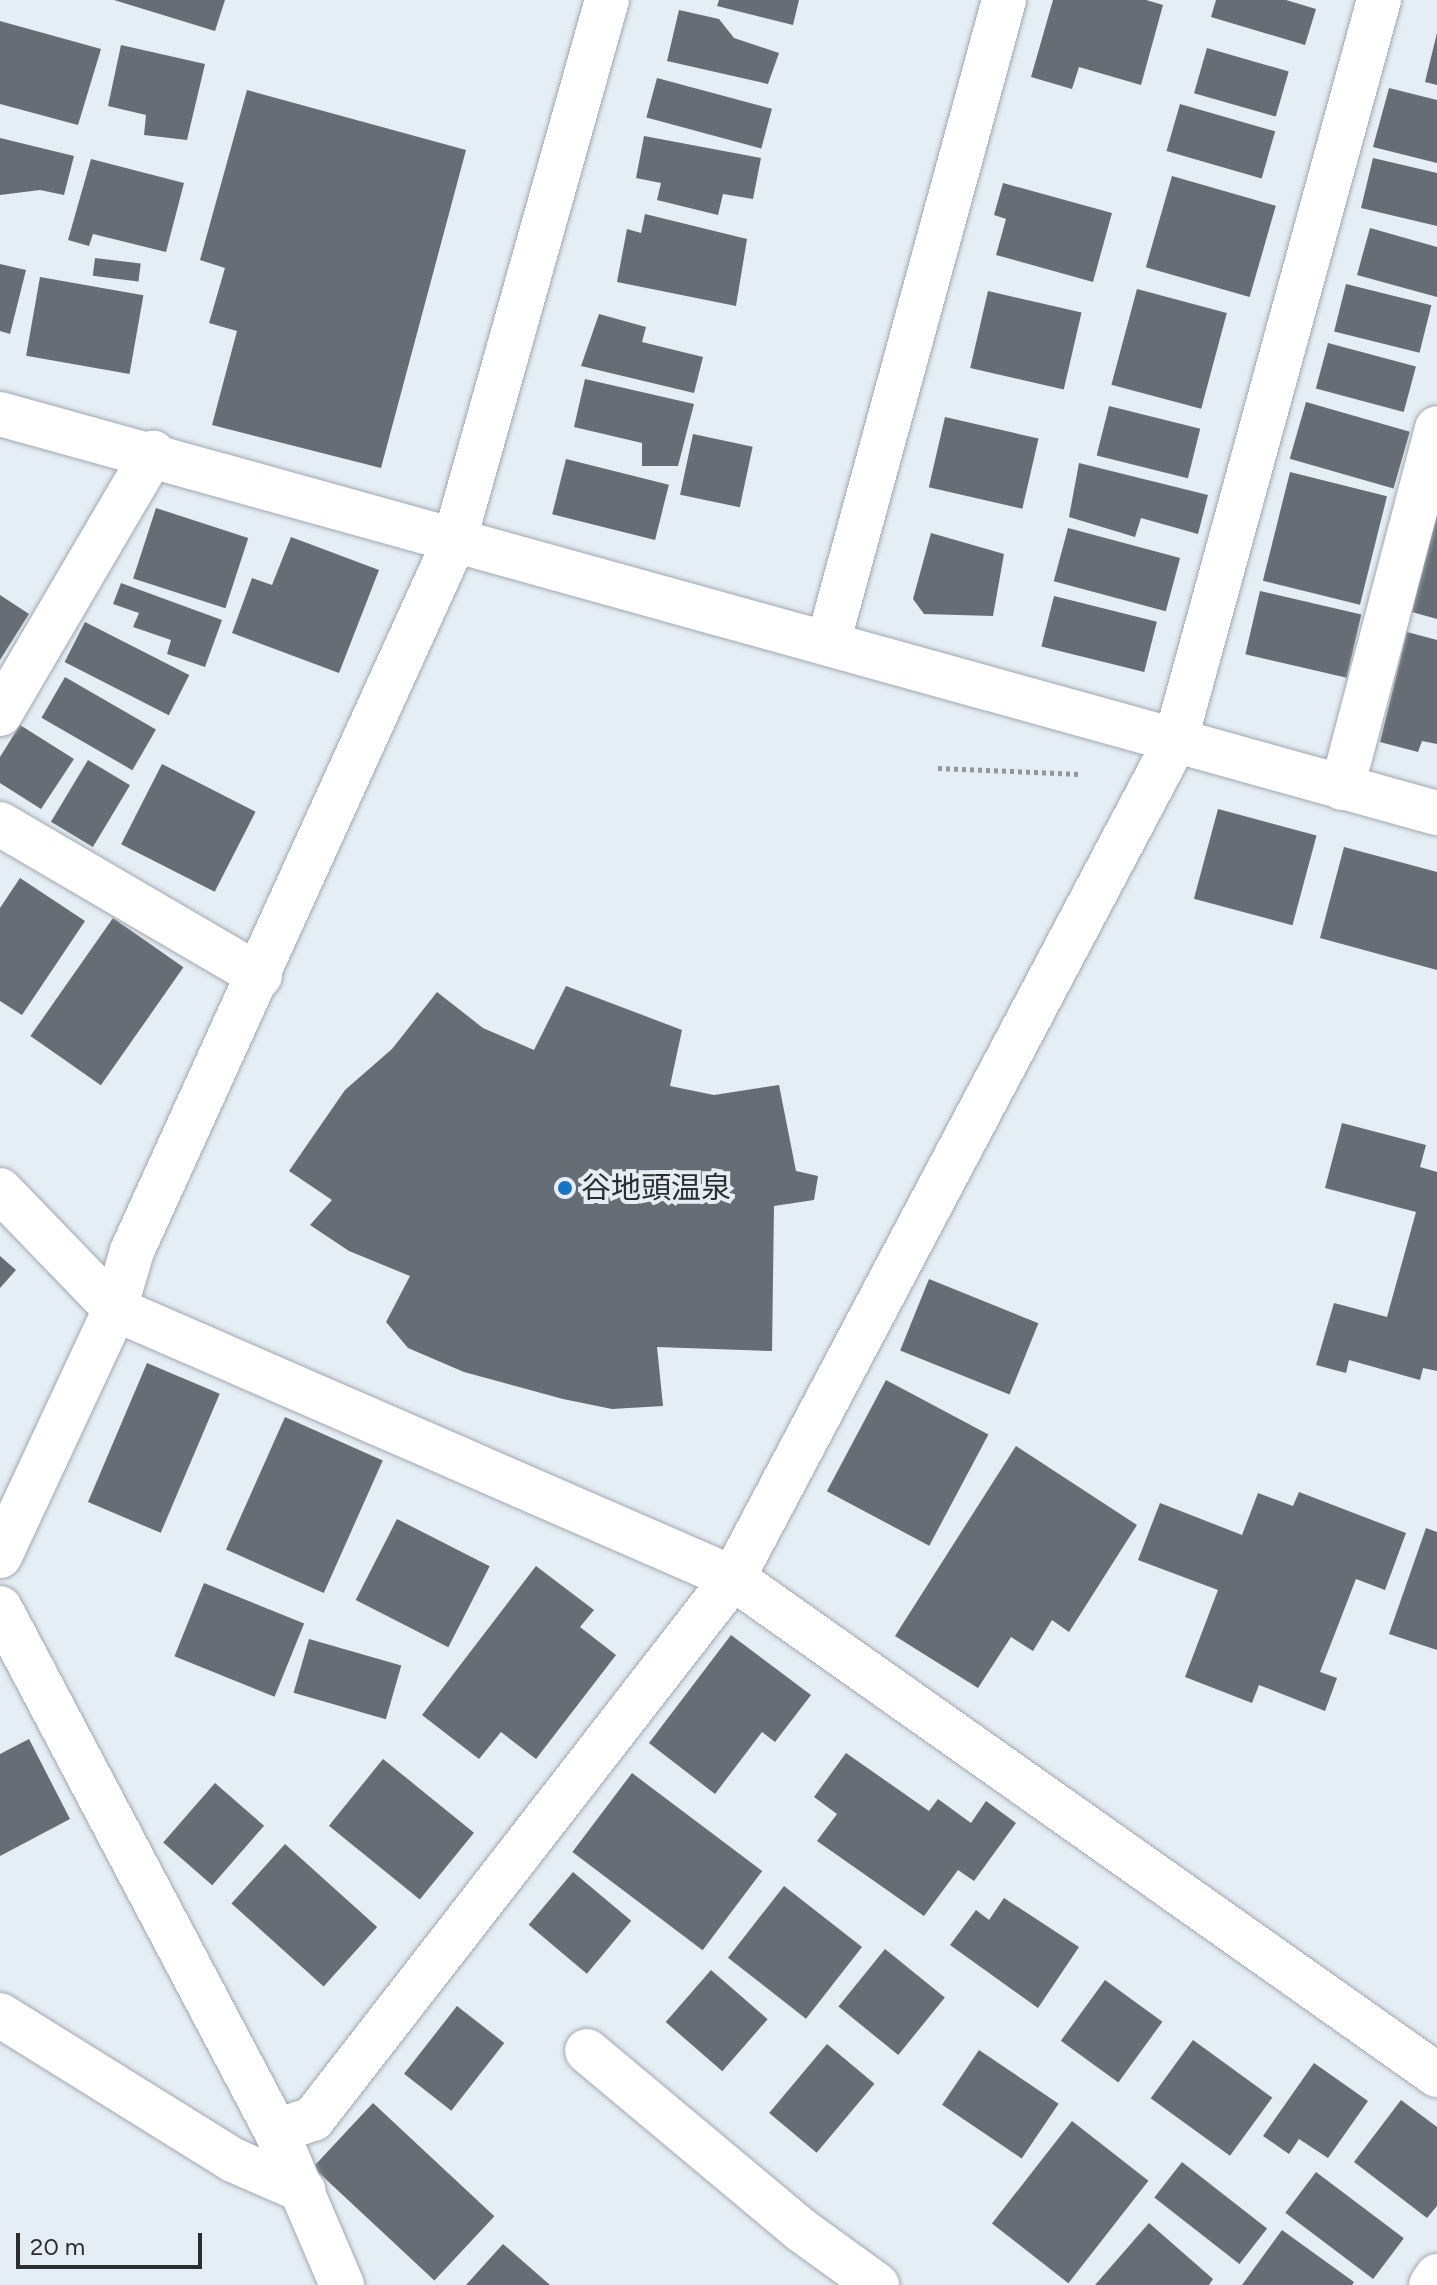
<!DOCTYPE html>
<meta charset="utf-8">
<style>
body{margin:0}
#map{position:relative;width:1437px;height:2285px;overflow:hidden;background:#e5edf5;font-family:Figtree,"Noto Sans JP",sans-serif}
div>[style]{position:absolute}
.building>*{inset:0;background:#676d74;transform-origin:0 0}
.path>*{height:5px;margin-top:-2.5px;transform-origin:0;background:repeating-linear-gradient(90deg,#92989d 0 4px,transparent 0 8px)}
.roads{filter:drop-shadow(0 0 2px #a1a9b0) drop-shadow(0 0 2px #a1a9b0)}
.minor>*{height:44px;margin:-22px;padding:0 22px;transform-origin:22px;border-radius:22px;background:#fff}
.dots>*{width:22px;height:22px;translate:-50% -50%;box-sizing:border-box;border:4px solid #e5edf5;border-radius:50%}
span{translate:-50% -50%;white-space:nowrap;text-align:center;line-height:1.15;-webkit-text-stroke:8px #e5edf5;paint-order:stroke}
.poi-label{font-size:30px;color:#2b2e31}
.left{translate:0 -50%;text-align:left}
.scale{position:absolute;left:16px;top:2233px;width:186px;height:36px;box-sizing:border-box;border:4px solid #2b2e31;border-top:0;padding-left:10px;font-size:24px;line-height:28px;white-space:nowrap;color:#2b2e31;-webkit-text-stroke:6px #e5edf5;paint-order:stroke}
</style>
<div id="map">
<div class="building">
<i style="clip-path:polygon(114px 0,225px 0,215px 31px)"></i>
<i style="clip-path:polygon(719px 0,799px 0,793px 25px,717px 6px)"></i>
<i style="clip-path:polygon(1053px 0,1146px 0,1163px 5px,1141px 85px,1079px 67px,1072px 89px,1031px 77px)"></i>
<i style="clip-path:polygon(1216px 0,1286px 0,1316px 9px,1305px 45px,1211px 17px)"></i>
<i style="clip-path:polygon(679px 10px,719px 19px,734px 38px,779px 53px,768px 84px,667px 61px)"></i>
<i style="clip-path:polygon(0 21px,101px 49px,78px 125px,0 104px)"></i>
<i style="clip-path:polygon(1437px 33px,1437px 85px,1425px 82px)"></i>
<i style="clip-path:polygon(121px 45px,205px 64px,187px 140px,144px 135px,146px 115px,108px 106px)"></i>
<i style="left:1207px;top:48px;width:85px;height:47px;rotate:16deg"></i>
<i style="left:657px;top:78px;width:119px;height:41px;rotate:15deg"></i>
<i style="clip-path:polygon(1389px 88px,1437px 100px,1437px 163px,1373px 147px)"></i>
<i style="clip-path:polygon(247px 90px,466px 150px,381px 468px,212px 425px,237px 331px,209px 323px,225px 268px,200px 260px)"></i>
<i style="left:1180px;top:104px;width:99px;height:49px;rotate:16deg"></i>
<i style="clip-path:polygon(644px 136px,761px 158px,753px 199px,723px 194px,718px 215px,657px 200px,661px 183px,636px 178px)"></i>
<i style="clip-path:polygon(0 138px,74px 156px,64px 195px,40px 190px,0 195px)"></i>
<i style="clip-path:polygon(1373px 158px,1437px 173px,1437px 226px,1361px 208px)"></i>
<i style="clip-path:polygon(91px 159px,184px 183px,166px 252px,93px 234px,89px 246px,68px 240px)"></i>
<i style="left:1172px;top:176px;width:108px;height:95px;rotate:16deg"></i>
<i style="clip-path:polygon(1003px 183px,1112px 213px,1093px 282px,996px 255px,1006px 219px,994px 215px)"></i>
<i style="clip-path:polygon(645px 214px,747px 239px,736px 306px,617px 282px,627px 229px,641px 233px)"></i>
<i style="clip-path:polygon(1370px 228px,1437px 247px,1437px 297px,1357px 275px)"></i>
<i style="left:95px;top:258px;width:46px;height:18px;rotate:7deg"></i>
<i style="clip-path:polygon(0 264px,26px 270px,10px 334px,0 331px)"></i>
<i style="left:40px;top:277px;width:105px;height:80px;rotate:10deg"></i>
<i style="left:1346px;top:284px;width:88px;height:49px;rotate:14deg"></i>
<i style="left:1137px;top:289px;width:93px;height:99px;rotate:15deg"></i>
<i style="left:988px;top:291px;width:96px;height:79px;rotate:13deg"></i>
<i style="clip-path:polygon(599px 314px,646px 327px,642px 342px,703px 357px,694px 393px,581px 366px)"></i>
<i style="left:1328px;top:343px;width:91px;height:47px;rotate:15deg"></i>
<i style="clip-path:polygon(585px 379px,694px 404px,678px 466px,642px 466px,642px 443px,574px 427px)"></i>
<i style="left:1306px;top:402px;width:108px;height:59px;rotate:16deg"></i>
<i style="left:1109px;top:406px;width:94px;height:51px;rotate:14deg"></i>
<i style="left:945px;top:417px;width:96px;height:72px;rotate:13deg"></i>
<i style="left:693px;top:434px;width:61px;height:62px;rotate:12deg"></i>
<i style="left:566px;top:459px;width:106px;height:57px;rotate:14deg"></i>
<i style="clip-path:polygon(1079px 463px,1208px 495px,1198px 534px,1141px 518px,1135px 537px,1069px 517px)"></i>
<i style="left:1290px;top:472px;width:100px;height:112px;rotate:14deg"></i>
<i style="left:156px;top:508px;width:97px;height:74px;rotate:18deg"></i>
<i style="clip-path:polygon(1436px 516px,1437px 516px,1437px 619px,1412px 612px)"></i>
<i style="left:1068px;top:528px;width:116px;height:55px;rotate:15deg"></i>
<i style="clip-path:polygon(931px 533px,1004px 554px,993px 616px,924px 614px,913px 599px)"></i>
<i style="clip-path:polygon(291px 537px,379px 570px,339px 673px,232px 633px,252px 578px,272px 585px)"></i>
<i style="clip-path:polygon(121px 583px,222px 620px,205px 667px,167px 654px,171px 640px,133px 627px,139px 613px,113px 604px)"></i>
<i style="left:1260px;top:591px;width:104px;height:65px;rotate:13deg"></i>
<i style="clip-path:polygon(0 595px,29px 614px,0 660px)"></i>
<i style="left:1054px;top:596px;width:106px;height:52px;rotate:14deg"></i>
<i style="left:85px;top:622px;width:117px;height:45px;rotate:27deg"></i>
<i style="clip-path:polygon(1407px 632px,1437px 640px,1437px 744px,1422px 741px,1418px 752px,1380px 742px)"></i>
<i style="left:65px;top:677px;width:105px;height:47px;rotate:30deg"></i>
<i style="clip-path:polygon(20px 725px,74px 759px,41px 809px,0 783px,0 757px)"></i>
<i style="left:88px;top:760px;width:49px;height:72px;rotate:31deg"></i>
<i style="left:162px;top:764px;width:105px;height:90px;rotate:27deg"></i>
<i style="left:1218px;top:809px;width:102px;height:93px;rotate:15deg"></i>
<i style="clip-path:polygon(1344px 847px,1437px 872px,1437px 970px,1320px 938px)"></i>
<i style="clip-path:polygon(20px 878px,85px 921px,22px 1015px,0 1001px,0 908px)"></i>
<i style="left:113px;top:918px;width:86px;height:144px;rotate:35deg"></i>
<i style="clip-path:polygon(566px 986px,682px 1030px,670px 1086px,714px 1095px,779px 1085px,796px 1171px,818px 1176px,814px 1200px,774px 1206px,772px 1351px,657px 1347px,663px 1406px,612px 1409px,563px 1399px,464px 1372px,408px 1348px,386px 1322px,410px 1276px,349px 1251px,310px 1225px,332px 1200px,289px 1171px,345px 1090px,392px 1049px,437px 992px,483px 1028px,534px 1050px)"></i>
<i style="clip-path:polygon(1342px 1123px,1426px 1145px,1420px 1167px,1437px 1172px,1437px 1371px,1423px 1368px,1420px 1380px,1349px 1360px,1346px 1373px,1316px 1365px,1334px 1303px,1387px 1317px,1416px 1212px,1325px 1188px)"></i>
<i style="clip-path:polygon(0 1256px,16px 1270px,0 1288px)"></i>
<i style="left:929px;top:1279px;width:118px;height:77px;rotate:22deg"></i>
<i style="left:147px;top:1363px;width:79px;height:151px;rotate:23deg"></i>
<i style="left:886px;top:1380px;width:116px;height:126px;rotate:28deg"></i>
<i style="left:285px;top:1417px;width:107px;height:145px;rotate:24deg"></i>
<i style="clip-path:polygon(1016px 1446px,1137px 1525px,1069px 1632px,1052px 1620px,1033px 1651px,1011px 1637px,978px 1688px,895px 1636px)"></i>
<i style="clip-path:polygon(1299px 1492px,1406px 1533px,1385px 1590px,1356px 1579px,1320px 1672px,1337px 1678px,1325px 1711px,1259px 1685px,1252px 1703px,1185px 1677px,1218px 1590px,1138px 1560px,1160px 1503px,1242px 1535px,1258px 1493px,1293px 1506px)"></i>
<i style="left:397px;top:1519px;width:104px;height:91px;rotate:27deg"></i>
<i style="clip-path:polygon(1426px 1528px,1437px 1532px,1437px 1650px,1389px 1634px)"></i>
<i style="clip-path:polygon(536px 1566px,594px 1610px,580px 1627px,616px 1655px,536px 1759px,501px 1732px,479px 1759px,422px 1715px)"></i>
<i style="left:204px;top:1583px;width:108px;height:79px;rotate:22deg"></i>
<i style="clip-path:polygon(731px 1635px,811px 1695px,775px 1742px,762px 1732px,715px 1794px,649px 1743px)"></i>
<i style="left:309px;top:1639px;width:96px;height:56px;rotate:16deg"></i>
<i style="clip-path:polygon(29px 1739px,70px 1819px,0 1856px,0 1754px)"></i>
<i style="clip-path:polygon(846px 1753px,929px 1811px,938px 1799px,971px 1823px,986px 1801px,1016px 1823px,974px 1881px,958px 1870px,924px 1916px,817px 1841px,837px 1814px,814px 1797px)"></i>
<i style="left:383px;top:1759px;width:117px;height:86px;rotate:39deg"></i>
<i style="left:632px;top:1773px;width:163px;height:99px;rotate:37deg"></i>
<i style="left:215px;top:1783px;width:65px;height:79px;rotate:41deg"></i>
<i style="left:285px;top:1844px;width:124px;height:80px;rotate:42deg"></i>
<i style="left:573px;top:1872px;width:76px;height:69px;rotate:40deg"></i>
<i style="left:784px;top:1886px;width:99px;height:91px;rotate:38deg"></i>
<i style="clip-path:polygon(1004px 1898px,1079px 1947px,1038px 2008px,950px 1945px,976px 1910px,989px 1920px)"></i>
<i style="left:885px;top:1949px;width:77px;height:74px;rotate:39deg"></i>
<i style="left:711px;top:1970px;width:75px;height:69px;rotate:41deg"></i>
<i style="left:1105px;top:1980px;width:71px;height:75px;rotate:36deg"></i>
<i style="left:457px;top:2006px;width:60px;height:86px;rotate:38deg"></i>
<i style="left:1193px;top:2040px;width:98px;height:72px;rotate:36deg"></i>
<i style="left:827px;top:2044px;width:62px;height:90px;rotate:40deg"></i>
<i style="left:979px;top:2050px;width:96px;height:66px;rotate:34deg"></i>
<i style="clip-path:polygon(1314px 2063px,1368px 2101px,1328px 2158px,1299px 2139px,1289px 2154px,1263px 2136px)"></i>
<i style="clip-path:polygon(1401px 2100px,1437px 2127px,1437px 2206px,1427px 2218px,1354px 2162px)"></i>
<i style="left:373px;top:2103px;width:166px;height:88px;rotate:43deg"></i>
<i style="left:1072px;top:2121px;width:97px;height:130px;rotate:38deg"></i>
<i style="left:1182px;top:2162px;width:108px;height:45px;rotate:38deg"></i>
<i style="left:1316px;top:2172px;width:110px;height:51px;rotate:37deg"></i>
<i style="clip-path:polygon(1149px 2223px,1213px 2279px,1209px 2285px,1095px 2285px)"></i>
<i style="clip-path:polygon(1282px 2230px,1354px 2282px,1352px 2285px,1242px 2285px)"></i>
<i style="clip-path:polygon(503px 2244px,550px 2285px,466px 2285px)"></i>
</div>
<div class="path">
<i style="left:938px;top:768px;width:142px;rotate:2.4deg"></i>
</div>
<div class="roads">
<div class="minor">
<i style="left:0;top:414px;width:1491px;rotate:15.52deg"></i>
<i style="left:828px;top:643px;width:667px;rotate:-74.69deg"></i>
<i style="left:0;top:714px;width:303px;rotate:-59.6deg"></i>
<i style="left:1342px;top:788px;width:372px;rotate:-75.2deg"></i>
<i style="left:0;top:824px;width:301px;rotate:30.3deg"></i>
<i style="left:0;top:1190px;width:165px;rotate:46deg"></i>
<i style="left:115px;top:1309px;width:674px;rotate:23.52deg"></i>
<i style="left:733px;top:1578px;width:862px;rotate:35.22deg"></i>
<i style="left:0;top:1556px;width:272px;rotate:-65deg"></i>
<i style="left:115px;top:1309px;width:60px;rotate:-73.7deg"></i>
<i style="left:132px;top:1251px;width:779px;rotate:-65.57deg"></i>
<i style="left:454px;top:542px;width:563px;rotate:-74.24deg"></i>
<i style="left:0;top:1608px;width:591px;rotate:62.18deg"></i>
<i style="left:276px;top:2131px;width:168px;rotate:66.8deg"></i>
<i style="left:0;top:2015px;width:274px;rotate:31.9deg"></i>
<i style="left:233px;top:2160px;width:77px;rotate:23.6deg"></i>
<i style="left:587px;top:2051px;width:279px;rotate:39.9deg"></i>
<i style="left:801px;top:2230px;width:94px;rotate:35.9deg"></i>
<i style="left:276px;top:2131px;width:39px;rotate:-18deg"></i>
<i style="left:313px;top:2119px;width:685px;rotate:-52.18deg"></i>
<i style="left:733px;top:1578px;width:946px;rotate:-62.13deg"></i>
<i style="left:1175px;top:742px;width:770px;rotate:-74.63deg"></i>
<i style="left:1431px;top:2285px;width:11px;rotate:-56deg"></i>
</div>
</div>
<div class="dots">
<i style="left:565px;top:1188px;background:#1674c0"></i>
</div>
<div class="poi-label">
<span class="left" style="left:581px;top:1188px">谷地頭温泉</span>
</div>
<div class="scale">20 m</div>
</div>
